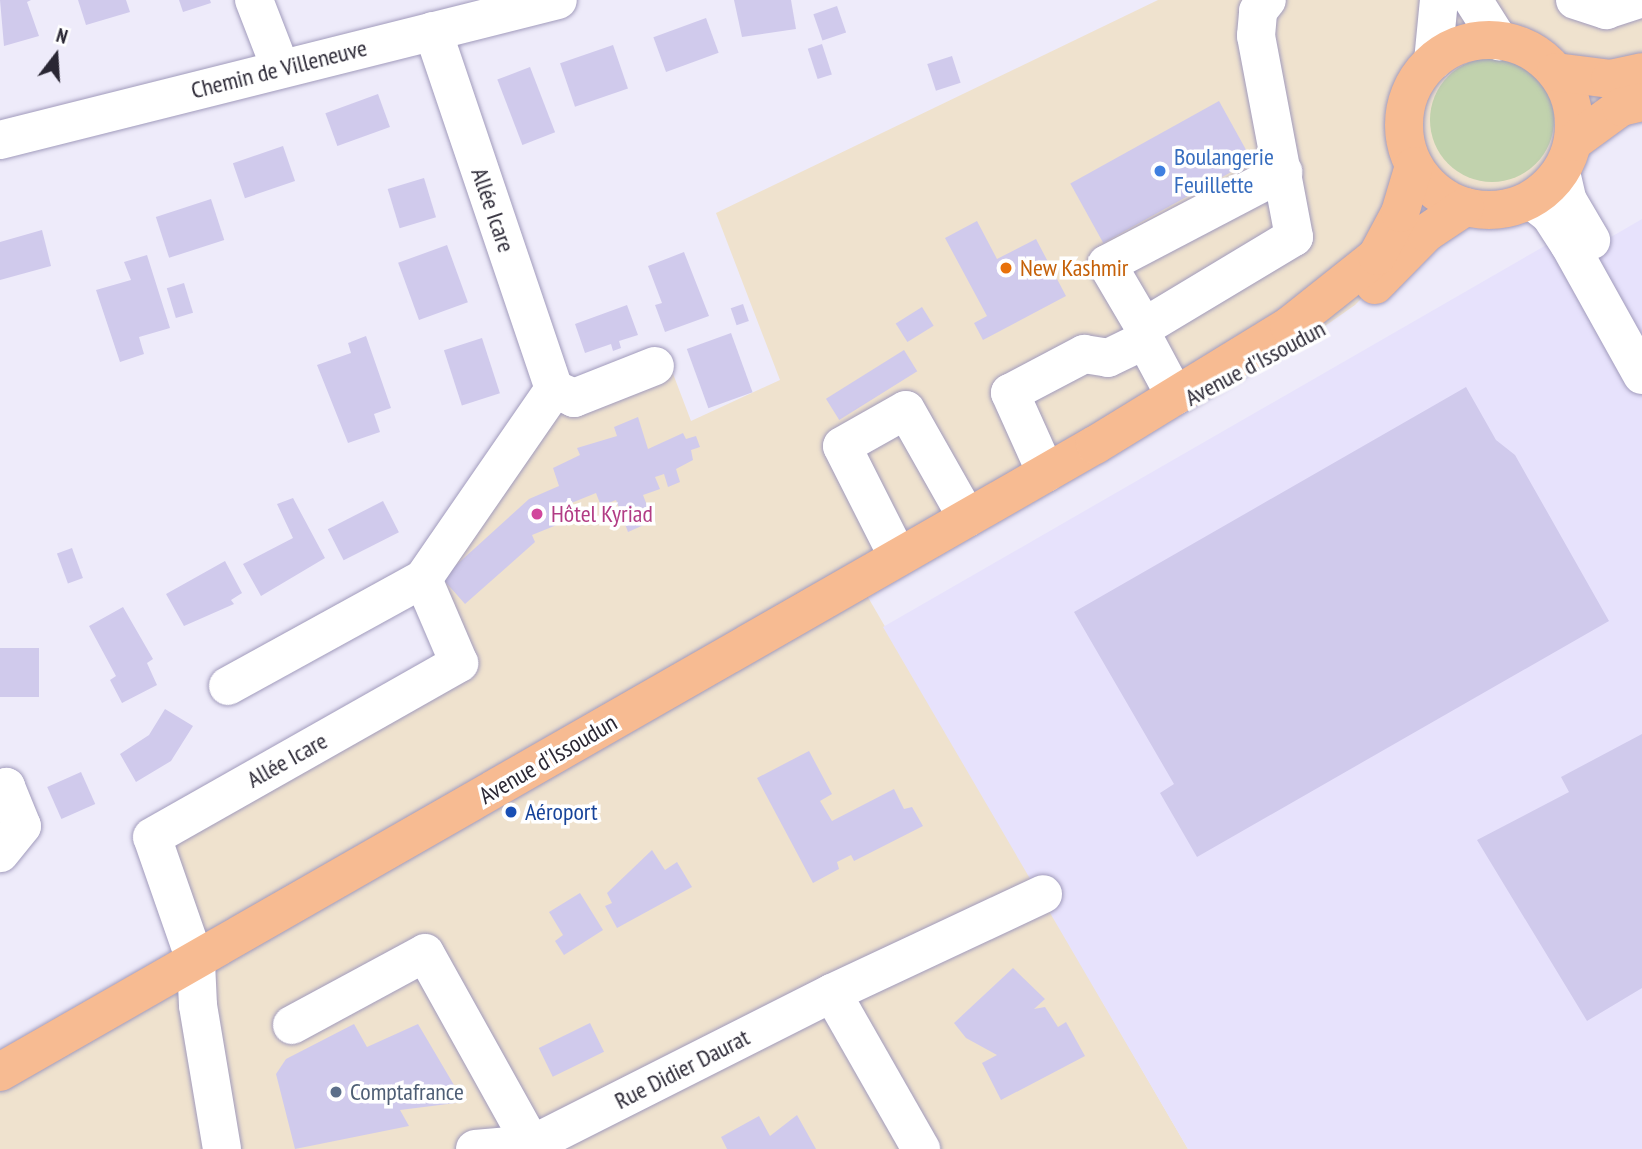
<!DOCTYPE html>
<meta charset="utf-8">
<style>
body{margin:0}
#map{position:relative;width:1642px;height:1149px;overflow:hidden;background:#eeebfa;font-family:"PT Sans Narrow",sans-serif}
div>[style]{position:absolute}
.commercial>*{inset:0;background:#efe2ce}
.built>*{inset:0;background:#e7e2fc}
.green>*{inset:0;background:#c1d2ad}
.round{border-radius:50%}
.building>*{inset:0;background:#d0caec;transform-origin:0 0}
.roads{filter:drop-shadow(0 0 2px #a19bbc) drop-shadow(0 0 2px #a19bbc)}
.minor>*{height:38px;margin:-19px;padding:0 19px;transform-origin:19px;border-radius:19px;background:#fff}
.major>*{height:38px;margin:-19px;padding:0 19px;transform-origin:19px;border-radius:19px;background:#f7bb92}
.major>.ring{margin:-19px;padding:0;box-sizing:content-box;background:none;border:38px solid #f7bb92;border-radius:50%}
.dots>*{width:19px;height:19px;translate:-50% -50%;box-sizing:border-box;border:4px solid #fff;border-radius:50%}
span{translate:-50% -50%;white-space:nowrap;text-align:center;line-height:1.15;-webkit-text-stroke:7px #fff;paint-order:stroke}
.street-label{font-size:24px;color:#2a2734}
.shop-label{font-size:24px;color:#366cbe}
.left{translate:0 -50%;text-align:left}
.food-label{font-size:24px;color:#c56008}
.hotel-label{font-size:24px;color:#b23c85}
.transit-label{font-size:24px;color:#164399}
.service-label{font-size:24px;color:#4e5e75}
.north{position:absolute;left:21px;top:21px;width:70px;height:70px;-webkit-text-stroke:5px #fff;paint-order:stroke;rotate:17deg;font-size:19px;font-weight:700;line-height:28px;text-align:center;color:#2a2734}
.north::after{content:'';display:block;margin:auto;width:24px;height:32px;background:#2a2734;clip-path:polygon(50% 0,100% 100%,50% 72%,0 100%)}
</style>
<div id="map">
<div class="commercial">
<i style="clip-path:polygon(1158px 0,1642px 0,1642px 102px,1621px 107px,1548px 187px,1514px 207px,1465px 207px,1426px 233px,1355px 305px,1298px 345px,1095px 445px,858px 580px,1188px 1149px,0 1149px,0 1072px,196px 963px,152px 837px,459px 663px,423px 579px,539px 393px,664px 350px,691px 421px,780px 380px,716px 213px)"></i>
</div>
<div class="built">
<i style="clip-path:polygon(1642px 219px,1642px 1149px,1188px 1149px,883px 627px,1555px 240px,1568px 262px)"></i>
</div>
<div class="green">
<i class="round" style="left:1430px;top:58px;width:124px;height:124px"></i>
</div>
<div class="building">
<i style="clip-path:polygon(0 0,31px 0,27px 2px,39px 36px,4px 46px)"></i>
<i style="clip-path:polygon(78px 0,126px 0,130px 12px,86px 25px)"></i>
<i style="clip-path:polygon(179px 0,210px 0,211px 3px,183px 12px)"></i>
<i style="clip-path:polygon(734px 0,791px 0,796px 29px,742px 37px)"></i>
<i style="left:837px;top:6px;width:28px;height:25px;rotate:71deg"></i>
<i style="left:706px;top:18px;width:37px;height:56px;rotate:70deg"></i>
<i style="left:822px;top:44px;width:32px;height:15px;rotate:72deg"></i>
<i style="left:613px;top:45px;width:46px;height:56px;rotate:71deg"></i>
<i style="left:952px;top:56px;width:28px;height:26px;rotate:72deg"></i>
<i style="left:530px;top:67px;width:70px;height:35px;rotate:69deg"></i>
<i style="left:378px;top:94px;width:35px;height:56px;rotate:70deg"></i>
<i style="left:1219px;top:101px;width:68px;height:170px;rotate:61deg"></i>
<i style="left:283px;top:146px;width:37px;height:53px;rotate:71deg"></i>
<i style="left:424px;top:178px;width:41px;height:38px;rotate:73deg"></i>
<i style="left:211px;top:199px;width:43px;height:58px;rotate:72deg"></i>
<i style="clip-path:polygon(977px 221px,997px 259px,1036px 239px,1066px 296px,983px 340px,974px 323px,987px 316px,945px 238px)"></i>
<i style="clip-path:polygon(42px 230px,51px 266px,0 280px,0 242px)"></i>
<i style="left:447px;top:245px;width:61px;height:52px;rotate:70deg"></i>
<i style="clip-path:polygon(684px 252px,709px 316px,665px 332px,655px 305px,662px 303px,648px 266px)"></i>
<i style="clip-path:polygon(147px 255px,170px 328px,139px 337px,144px 354px,120px 362px,96px 290px,131px 280px,124px 262px)"></i>
<i style="left:184px;top:283px;width:31px;height:18px;rotate:73deg"></i>
<i style="left:743px;top:304px;width:18px;height:13px;rotate:71deg"></i>
<i style="clip-path:polygon(627px 305px,638px 335px,619px 341px,621px 348px,613px 351px,611px 344px,585px 353px,575px 324px)"></i>
<i style="left:922px;top:307px;width:22px;height:31px;rotate:58deg"></i>
<i style="left:731px;top:333px;width:63px;height:47px;rotate:70deg"></i>
<i style="clip-path:polygon(366px 336px,391px 408px,374px 414px,380px 432px,348px 443px,317px 365px,351px 353px,348px 343px)"></i>
<i style="left:482px;top:338px;width:58px;height:40px;rotate:72deg"></i>
<i style="left:904px;top:350px;width:25px;height:92px;rotate:58deg"></i>
<i style="clip-path:polygon(1466px 387px,1496px 440px,1515px 455px,1609px 621px,1197px 857px,1160px 793px,1174px 784px,1074px 612px)"></i>
<i style="clip-path:polygon(638px 417px,648px 449px,683px 433px,686px 439px,696px 436px,700px 447px,691px 450px,693px 460px,676px 469px,680px 482px,668px 487px,664px 474px,655px 477px,660px 489px,643px 495px,653px 521px,628px 532px,616px 500px,601px 506px,596px 493px,559px 508px,564px 522px,532px 535px,535px 542px,465px 604px,442px 578px,529px 499px,559px 486px,553px 468px,580px 455px,577px 448px,617px 436px,614px 427px)"></i>
<i style="clip-path:polygon(293px 498px,325px 558px,261px 596px,243px 564px,293px 538px,277px 504px)"></i>
<i style="left:383px;top:501px;width:35px;height:62px;rotate:63deg"></i>
<i style="left:72px;top:548px;width:32px;height:16px;rotate:70deg"></i>
<i style="clip-path:polygon(225px 561px,242px 593px,231px 600px,234px 604px,184px 626px,166px 594px)"></i>
<i style="clip-path:polygon(123px 607px,153px 659px,147px 663px,157px 685px,122px 703px,110px 680px,116px 676px,89px 626px)"></i>
<i style="left:0;top:648px;width:39px;height:49px"></i>
<i style="clip-path:polygon(165px 709px,193px 726px,171px 761px,136px 782px,120px 754px,149px 735px)"></i>
<i style="clip-path:polygon(1642px 734px,1642px 988px,1587px 1021px,1477px 840px,1569px 792px,1561px 777px)"></i>
<i style="clip-path:polygon(809px 751px,832px 794px,820px 801px,832px 821px,894px 789px,904px 809px,912px 807px,923px 826px,854px 861px,851px 855px,837px 862px,839px 869px,813px 883px,757px 778px)"></i>
<i style="left:81px;top:772px;width:35px;height:37px;rotate:66deg"></i>
<i style="clip-path:polygon(652px 850px,665px 870px,677px 862px,692px 887px,617px 928px,605px 906px,612px 903px,607px 893px)"></i>
<i style="clip-path:polygon(580px 893px,603px 930px,564px 955px,555px 941px,563px 935px,549px 912px)"></i>
<i style="clip-path:polygon(1013px 968px,1045px 999px,1034px 1009px,1045px 1007px,1058px 1027px,1066px 1022px,1085px 1056px,1001px 1100px,982px 1063px,997px 1055px,966px 1038px,954px 1023px)"></i>
<i style="left:590px;top:1023px;width:32px;height:57px;rotate:64deg"></i>
<i style="clip-path:polygon(354px 1024px,367px 1047px,418px 1024px,464px 1102px,400px 1110px,409px 1126px,295px 1149px,276px 1074px,286px 1059px)"></i>
<i style="clip-path:polygon(797px 1115px,816px 1149px,727px 1149px,721px 1137px,759px 1116px,770px 1136px)"></i>
</div>
<div class="roads">
<div class="minor">
<i style="left:254px;top:0;width:72px;rotate:68.8deg"></i>
<i style="left:1473px;top:0;width:49px;rotate:57.6deg"></i>
<i style="left:1575px;top:0;width:33px;rotate:18deg"></i>
<i style="left:1606px;top:10px;width:33px;rotate:-18deg"></i>
<i style="left:1433px;top:61px;width:61px;rotate:-84.4deg"></i>
<i style="left:0;top:140px;width:575px;rotate:-14.08deg"></i>
<i style="left:1561px;top:172px;width:28px;rotate:77deg"></i>
<i style="left:1567px;top:199px;width:48px;rotate:59.7deg"></i>
<i style="left:1531px;top:200px;width:24px;rotate:38deg"></i>
<i style="left:1550px;top:215px;width:35px;rotate:57deg"></i>
<i style="left:1569px;top:244px;width:150px;rotate:60.9deg"></i>
<i style="left:1144px;top:327px;width:175px;rotate:-31deg"></i>
<i style="left:1294px;top:237px;width:205px;rotate:-100.7deg"></i>
<i style="left:1256px;top:36px;width:25px;rotate:-85deg"></i>
<i style="left:1258px;top:11px;width:14px;rotate:-51deg"></i>
<i style="left:554px;top:389px;width:22px;rotate:24deg"></i>
<i style="left:574px;top:398px;width:87px;rotate:-21.6deg"></i>
<i style="left:1175px;top:396px;width:64px;rotate:-118.2deg"></i>
<i style="left:1145px;top:340px;width:13px;rotate:-94deg"></i>
<i style="left:1144px;top:327px;width:73px;rotate:-120.4deg"></i>
<i style="left:1107px;top:264px;width:199px;rotate:-27.6deg"></i>
<i style="left:1046px;top:473px;width:88px;rotate:-114.2deg"></i>
<i style="left:1010px;top:393px;width:84px;rotate:-27.8deg"></i>
<i style="left:1084px;top:354px;width:24px;rotate:9deg"></i>
<i style="left:1108px;top:358px;width:41px;rotate:-25.9deg"></i>
<i style="left:898px;top:557px;width:124px;rotate:-116.8deg"></i>
<i style="left:842px;top:446px;width:73px;rotate:-29.4deg"></i>
<i style="left:906px;top:410px;width:124px;rotate:60.5deg"></i>
<i style="left:228px;top:686px;width:222px;rotate:-28.8deg"></i>
<i style="left:423px;top:579px;width:231px;rotate:-55.4deg"></i>
<i style="left:554px;top:389px;width:378px;rotate:-108.7deg"></i>
<i style="left:0;top:790px;width:7px;rotate:-27deg"></i>
<i style="left:6px;top:787px;width:42px;rotate:67.7deg"></i>
<i style="left:22px;top:826px;width:35px;rotate:129deg"></i>
<i style="left:832px;top:993px;width:180px;rotate:60.3deg"></i>
<i style="left:292px;top:1025px;width:151px;rotate:-28.4deg"></i>
<i style="left:425px;top:953px;width:224px;rotate:60.9deg"></i>
<i style="left:222px;top:1149px;width:146px;rotate:-99.5deg"></i>
<i style="left:198px;top:1005px;width:42px;rotate:-92.7deg"></i>
<i style="left:196px;top:963px;width:133px;rotate:-109.2deg"></i>
<i style="left:152px;top:837px;width:353px;rotate:-29.5deg"></i>
<i style="left:459px;top:663px;width:91px;rotate:-113.2deg"></i>
<i style="left:475px;top:1149px;width:58px;rotate:-4.9deg"></i>
<i style="left:533px;top:1144px;width:335px;rotate:-26.8deg"></i>
<i style="left:832px;top:993px;width:233px;rotate:-25.1deg"></i>
</div>
<div class="major">
<i class="ring" style="left:1404px;top:40px;width:132px;height:132px"></i>
<i style="left:1556px;top:72px;width:54px;rotate:7.4deg"></i>
<i style="left:1610px;top:79px;width:33px;rotate:-12deg"></i>
<i style="left:1573px;top:142px;width:59px;rotate:-36.1deg"></i>
<i style="left:1621px;top:107px;width:22px;rotate:-13deg"></i>
<i style="left:1375px;top:285px;width:73px;rotate:-45.6deg"></i>
<i style="left:1426px;top:233px;width:47px;rotate:-33.7deg"></i>
<i style="left:0;top:1072px;width:1262px;rotate:-29.8deg"></i>
<i style="left:1095px;top:445px;width:228px;rotate:-31.5deg"></i>
<i style="left:1289px;top:326px;width:112px;rotate:-38.5deg"></i>
<i style="left:1377px;top:256px;width:49px;rotate:-61.9deg"></i>
<i style="left:1400px;top:213px;width:49px;rotate:-73.4deg"></i>
</div>
</div>
<div class="dots">
<i style="left:1160px;top:171px;background:#3f7fe0"></i>
<i style="left:1006px;top:268px;background:#e8710a"></i>
<i style="left:537px;top:514px;background:#d1479c"></i>
<i style="left:511px;top:812px;background:#1a4fb4"></i>
<i style="left:336px;top:1092px;background:#5c6f8a"></i>
</div>
<div class="street-label">
<span style="left:279px;top:69px;rotate:-14deg">Chemin de Villeneuve</span>
<span style="left:493px;top:210px;rotate:71deg">Allée Icare</span>
<span style="left:1255px;top:363px;rotate:-28deg">Avenue d'Issoudun</span>
<span style="left:548px;top:759px;rotate:-30deg">Avenue d'Issoudun</span>
<span style="left:287px;top:760px;rotate:-29deg">Allée Icare</span>
<span style="left:682px;top:1069px;rotate:-27deg">Rue Didier Daurat</span>
</div>
<div class="shop-label">
<span class="left" style="left:1174px;top:171px">Boulangerie<br>Feuillette</span>
</div>
<div class="food-label">
<span class="left" style="left:1020px;top:268px">New Kashmir</span>
</div>
<div class="hotel-label">
<span class="left" style="left:551px;top:514px">Hôtel Kyriad</span>
</div>
<div class="transit-label">
<span class="left" style="left:525px;top:812px">Aéroport</span>
</div>
<div class="service-label">
<span class="left" style="left:350px;top:1092px">Comptafrance</span>
</div>
<div class="north">N</div>
</div>
